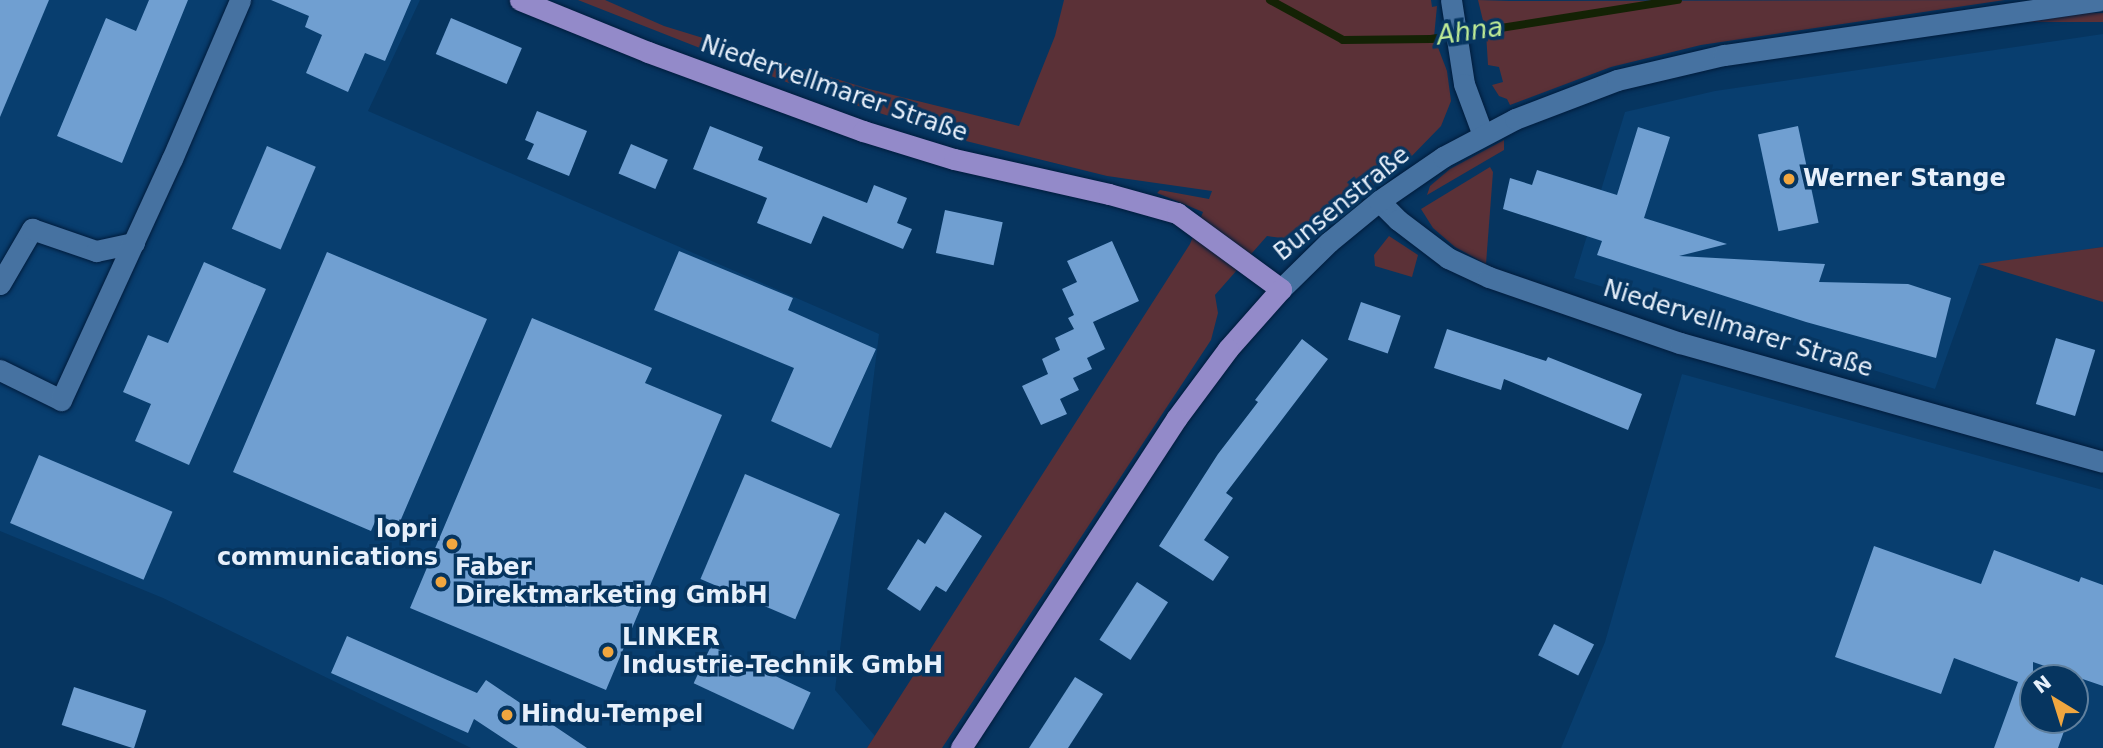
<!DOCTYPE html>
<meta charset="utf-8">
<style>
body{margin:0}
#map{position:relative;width:2103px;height:748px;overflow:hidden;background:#063560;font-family:"DejaVu Sans",sans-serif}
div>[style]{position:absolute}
.built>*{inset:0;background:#083e6f}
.green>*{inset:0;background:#5b3137;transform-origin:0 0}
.stream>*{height:8px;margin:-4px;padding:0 4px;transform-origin:4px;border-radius:4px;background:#142205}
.building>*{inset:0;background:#709fd1;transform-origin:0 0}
.roads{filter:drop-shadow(0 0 2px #001c3c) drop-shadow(0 0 2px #001c3c)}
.minor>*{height:21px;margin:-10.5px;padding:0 10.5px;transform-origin:10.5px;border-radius:10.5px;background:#4672a1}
.major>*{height:21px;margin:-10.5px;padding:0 10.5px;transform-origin:10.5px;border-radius:10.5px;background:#938ac9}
.dots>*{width:19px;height:19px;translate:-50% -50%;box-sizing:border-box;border:4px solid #063560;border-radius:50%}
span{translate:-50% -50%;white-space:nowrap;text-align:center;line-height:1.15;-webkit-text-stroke:7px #063560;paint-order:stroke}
.street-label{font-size:24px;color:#e7f0fb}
.poi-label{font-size:24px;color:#e7f0fb;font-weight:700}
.left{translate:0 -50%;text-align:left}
.right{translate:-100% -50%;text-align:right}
.water-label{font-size:26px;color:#beeb96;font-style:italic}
.north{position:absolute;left:2019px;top:664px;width:70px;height:70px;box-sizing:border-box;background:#063560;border:2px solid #60809e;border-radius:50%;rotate:322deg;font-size:19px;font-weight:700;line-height:28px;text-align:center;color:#e7f0fb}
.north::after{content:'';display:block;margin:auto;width:24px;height:32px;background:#f0a63f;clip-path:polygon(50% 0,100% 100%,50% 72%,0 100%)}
</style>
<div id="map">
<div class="built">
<i style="clip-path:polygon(0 0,420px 0,368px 111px,879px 334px,835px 690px,875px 736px,867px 748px,471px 748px,163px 598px,0 531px)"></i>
<i style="clip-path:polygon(2103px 34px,2103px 247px,1979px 265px,1935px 389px,1574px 278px,1625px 112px,1715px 91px)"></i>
<i style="clip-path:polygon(evenodd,1682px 374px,2103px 490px,2103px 748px,1561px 748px,1605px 642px,1682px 374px,2033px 678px,2075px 678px,2075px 720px,2033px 720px,2033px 678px)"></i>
</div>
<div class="green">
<i style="clip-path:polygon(578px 0,605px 0,664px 26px,869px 89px,1019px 126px,1055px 36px,1064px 0,1431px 0,1432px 7px,1437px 6px,1434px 37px,1447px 71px,1451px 101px,1441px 126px,1405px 163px,1309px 232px,1290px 239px,1267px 236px,1215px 295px,1218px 313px,1211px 340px,942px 748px,867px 748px,1190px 244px,1203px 212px,1157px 193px,1160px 190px,1209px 199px,1212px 191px,1107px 176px,962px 140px,794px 85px)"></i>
<i style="clip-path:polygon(1478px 0,1510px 1px,2005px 0,1701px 45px,1611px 67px,1510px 105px,1507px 99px,1499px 96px,1492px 85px,1503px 82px,1499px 67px,1488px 65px,1486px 33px)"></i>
<i style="left:2103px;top:13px;width:9px;height:140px;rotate:90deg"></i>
<i style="clip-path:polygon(1504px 140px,1504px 150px,1427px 195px,1430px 186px,1450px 169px)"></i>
<i style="clip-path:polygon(1490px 167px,1493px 172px,1486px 264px,1455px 247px,1433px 228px,1421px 209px)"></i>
<i style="clip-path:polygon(1389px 236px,1418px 255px,1412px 277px,1375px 266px,1374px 255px)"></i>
<i style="clip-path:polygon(2103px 247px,2103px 302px,1979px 264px)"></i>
</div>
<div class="stream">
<i style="left:1270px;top:0;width:83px;rotate:28.7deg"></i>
<i style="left:1343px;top:40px;width:88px;rotate:-0.7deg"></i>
<i style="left:1431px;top:39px;width:250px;rotate:-9deg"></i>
</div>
<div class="building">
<i style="clip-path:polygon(0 0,49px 0,0 117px)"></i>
<i style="clip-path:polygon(149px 0,188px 0,122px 163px,57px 136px,106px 18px,136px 31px)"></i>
<i style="clip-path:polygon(271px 0,411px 0,385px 61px,365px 53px,348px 92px,306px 73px,322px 35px,305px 27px,309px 16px)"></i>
<i style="left:451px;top:18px;width:77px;height:39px;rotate:23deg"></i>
<i style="clip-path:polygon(537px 111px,587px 131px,569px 176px,527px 159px,534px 144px,525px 140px)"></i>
<i style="clip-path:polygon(710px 126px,763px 147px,758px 160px,867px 203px,874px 185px,907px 198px,897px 223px,912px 229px,903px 249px,823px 216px,811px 244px,757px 223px,767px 198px,693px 169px)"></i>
<i style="left:1798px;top:126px;width:99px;height:41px;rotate:78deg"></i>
<i style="clip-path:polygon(1638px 127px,1670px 137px,1644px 218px,1727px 244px,1679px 256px,1825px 264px,1819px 282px,1908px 284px,1951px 298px,1936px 358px,1806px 322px,1597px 255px,1602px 241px,1503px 209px,1510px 178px,1532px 185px,1537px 170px,1617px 195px)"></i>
<i style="left:631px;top:144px;width:40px;height:32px;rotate:23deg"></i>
<i style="left:267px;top:146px;width:53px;height:90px;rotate:23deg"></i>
<i style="left:945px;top:210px;width:59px;height:44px;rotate:12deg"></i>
<i style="clip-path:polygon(1112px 241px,1139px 301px,1093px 322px,1105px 349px,1087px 358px,1092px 369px,1073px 378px,1079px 390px,1060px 399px,1067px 414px,1041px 425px,1022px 386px,1048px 374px,1042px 359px,1060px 350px,1055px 338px,1074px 329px,1068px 318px,1074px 315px,1062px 289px,1077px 282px,1067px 261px)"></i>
<i style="clip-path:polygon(679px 251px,793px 298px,788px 310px,876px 349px,831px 448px,771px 421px,794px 368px,654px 310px)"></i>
<i style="clip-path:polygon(327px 252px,487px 319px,399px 524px,378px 515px,371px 531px,233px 472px)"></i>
<i style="clip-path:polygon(204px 262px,266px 289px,189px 465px,135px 441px,151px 404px,123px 392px,148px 335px,168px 343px)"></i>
<i style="left:1361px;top:302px;width:42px;height:40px;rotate:19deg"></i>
<i style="clip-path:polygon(532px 318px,652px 368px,645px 383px,722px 415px,606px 690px,410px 608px)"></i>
<i style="clip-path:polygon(1447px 329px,1546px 361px,1548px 357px,1642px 394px,1628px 430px,1504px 379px,1501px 390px,1434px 368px)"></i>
<i style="left:2056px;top:338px;width:41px;height:69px;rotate:17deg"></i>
<i style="clip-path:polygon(1302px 339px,1328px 359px,1226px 493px,1233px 498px,1204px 540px,1229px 557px,1213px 581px,1159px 546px,1218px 454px,1258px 402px,1255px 400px)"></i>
<i style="left:39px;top:455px;width:145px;height:74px;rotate:23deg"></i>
<i style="left:745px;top:474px;width:103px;height:114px;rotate:23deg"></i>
<i style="clip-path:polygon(945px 512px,982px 536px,946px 592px,936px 586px,920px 611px,887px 589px,918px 539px,925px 544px)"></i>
<i style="clip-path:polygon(1874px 546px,1981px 584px,1994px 550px,2079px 582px,2081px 577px,2103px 585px,2103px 686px,2033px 662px,2033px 720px,2068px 720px,2058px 748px,1994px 748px,2018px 682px,1954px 658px,1941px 694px,1835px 657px)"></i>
<i style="left:1137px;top:582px;width:37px;height:69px;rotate:33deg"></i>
<i style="left:1554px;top:624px;width:45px;height:35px;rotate:27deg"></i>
<i style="clip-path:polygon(347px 636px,477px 693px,486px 680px,587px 748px,518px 748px,474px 719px,468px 733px,331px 673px)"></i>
<i style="left:711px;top:646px;width:110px;height:41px;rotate:25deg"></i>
<i style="clip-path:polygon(1075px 677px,1103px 694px,1068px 748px,1029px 748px)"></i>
<i style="left:74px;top:687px;width:76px;height:40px;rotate:18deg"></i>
</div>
<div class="roads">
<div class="minor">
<i style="left:1451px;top:0;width:85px;rotate:81.2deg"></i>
<i style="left:1464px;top:84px;width:54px;rotate:69.6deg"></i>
<i style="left:1379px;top:201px;width:27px;rotate:45deg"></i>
<i style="left:1398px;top:220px;width:63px;rotate:37.2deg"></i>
<i style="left:1448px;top:258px;width:45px;rotate:24.9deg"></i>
<i style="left:1489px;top:277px;width:202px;rotate:19.1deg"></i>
<i style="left:1680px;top:343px;width:439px;rotate:15.7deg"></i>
<i style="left:0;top:284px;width:64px;rotate:-59.8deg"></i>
<i style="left:32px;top:229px;width:68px;rotate:19deg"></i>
<i style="left:96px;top:251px;width:39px;rotate:-12deg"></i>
<i style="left:1281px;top:289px;width:67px;rotate:-44.4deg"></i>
<i style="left:1329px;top:242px;width:65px;rotate:-39.4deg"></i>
<i style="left:1379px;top:201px;width:78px;rotate:-34.5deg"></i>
<i style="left:1443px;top:157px;width:81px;rotate:-27.8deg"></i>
<i style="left:1515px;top:119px;width:109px;rotate:-20.9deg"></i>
<i style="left:1617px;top:80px;width:110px;rotate:-13.2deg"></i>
<i style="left:1724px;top:55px;width:379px;rotate:-8.3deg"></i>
<i style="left:0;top:370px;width:68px;rotate:26.2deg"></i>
<i style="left:61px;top:400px;width:265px;rotate:-65.3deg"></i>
<i style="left:172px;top:159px;width:173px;rotate:-66.8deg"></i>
</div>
<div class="major">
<i style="left:520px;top:0;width:138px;rotate:22.1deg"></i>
<i style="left:648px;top:52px;width:229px;rotate:20.2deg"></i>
<i style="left:863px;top:131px;width:95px;rotate:17.1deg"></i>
<i style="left:954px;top:159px;width:159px;rotate:12.7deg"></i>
<i style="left:1109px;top:194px;width:71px;rotate:15.6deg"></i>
<i style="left:1177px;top:213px;width:129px;rotate:36.2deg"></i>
<i style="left:1281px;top:289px;width:80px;rotate:131.5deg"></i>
<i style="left:1228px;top:349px;width:87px;rotate:126.6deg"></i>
<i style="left:1176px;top:419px;width:393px;rotate:123.2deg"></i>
</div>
</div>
<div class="dots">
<i style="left:1789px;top:179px;background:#f0a63f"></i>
<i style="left:452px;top:544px;background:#f0a63f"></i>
<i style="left:441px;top:582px;background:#f0a63f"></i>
<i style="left:608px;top:652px;background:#f0a63f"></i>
<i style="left:507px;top:715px;background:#f0a63f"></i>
</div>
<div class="street-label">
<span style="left:834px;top:89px;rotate:19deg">Niedervellmarer Straße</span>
<span style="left:1342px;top:204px;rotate:-39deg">Bunsenstraße</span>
<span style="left:1738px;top:329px;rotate:17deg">Niedervellmarer Straße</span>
</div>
<div class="poi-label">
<span class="left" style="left:1803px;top:179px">Werner Stange</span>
<span class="right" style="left:438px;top:544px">lopri<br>communications</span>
<span class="left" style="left:455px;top:582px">Faber<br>Direktmarketing GmbH</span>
<span class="left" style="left:622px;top:652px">LINKER<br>Industrie-Technik GmbH</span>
<span class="left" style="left:521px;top:715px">Hindu-Tempel</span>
</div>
<div class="water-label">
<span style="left:1470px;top:32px;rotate:-8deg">Ahna</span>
</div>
<div class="north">N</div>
</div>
